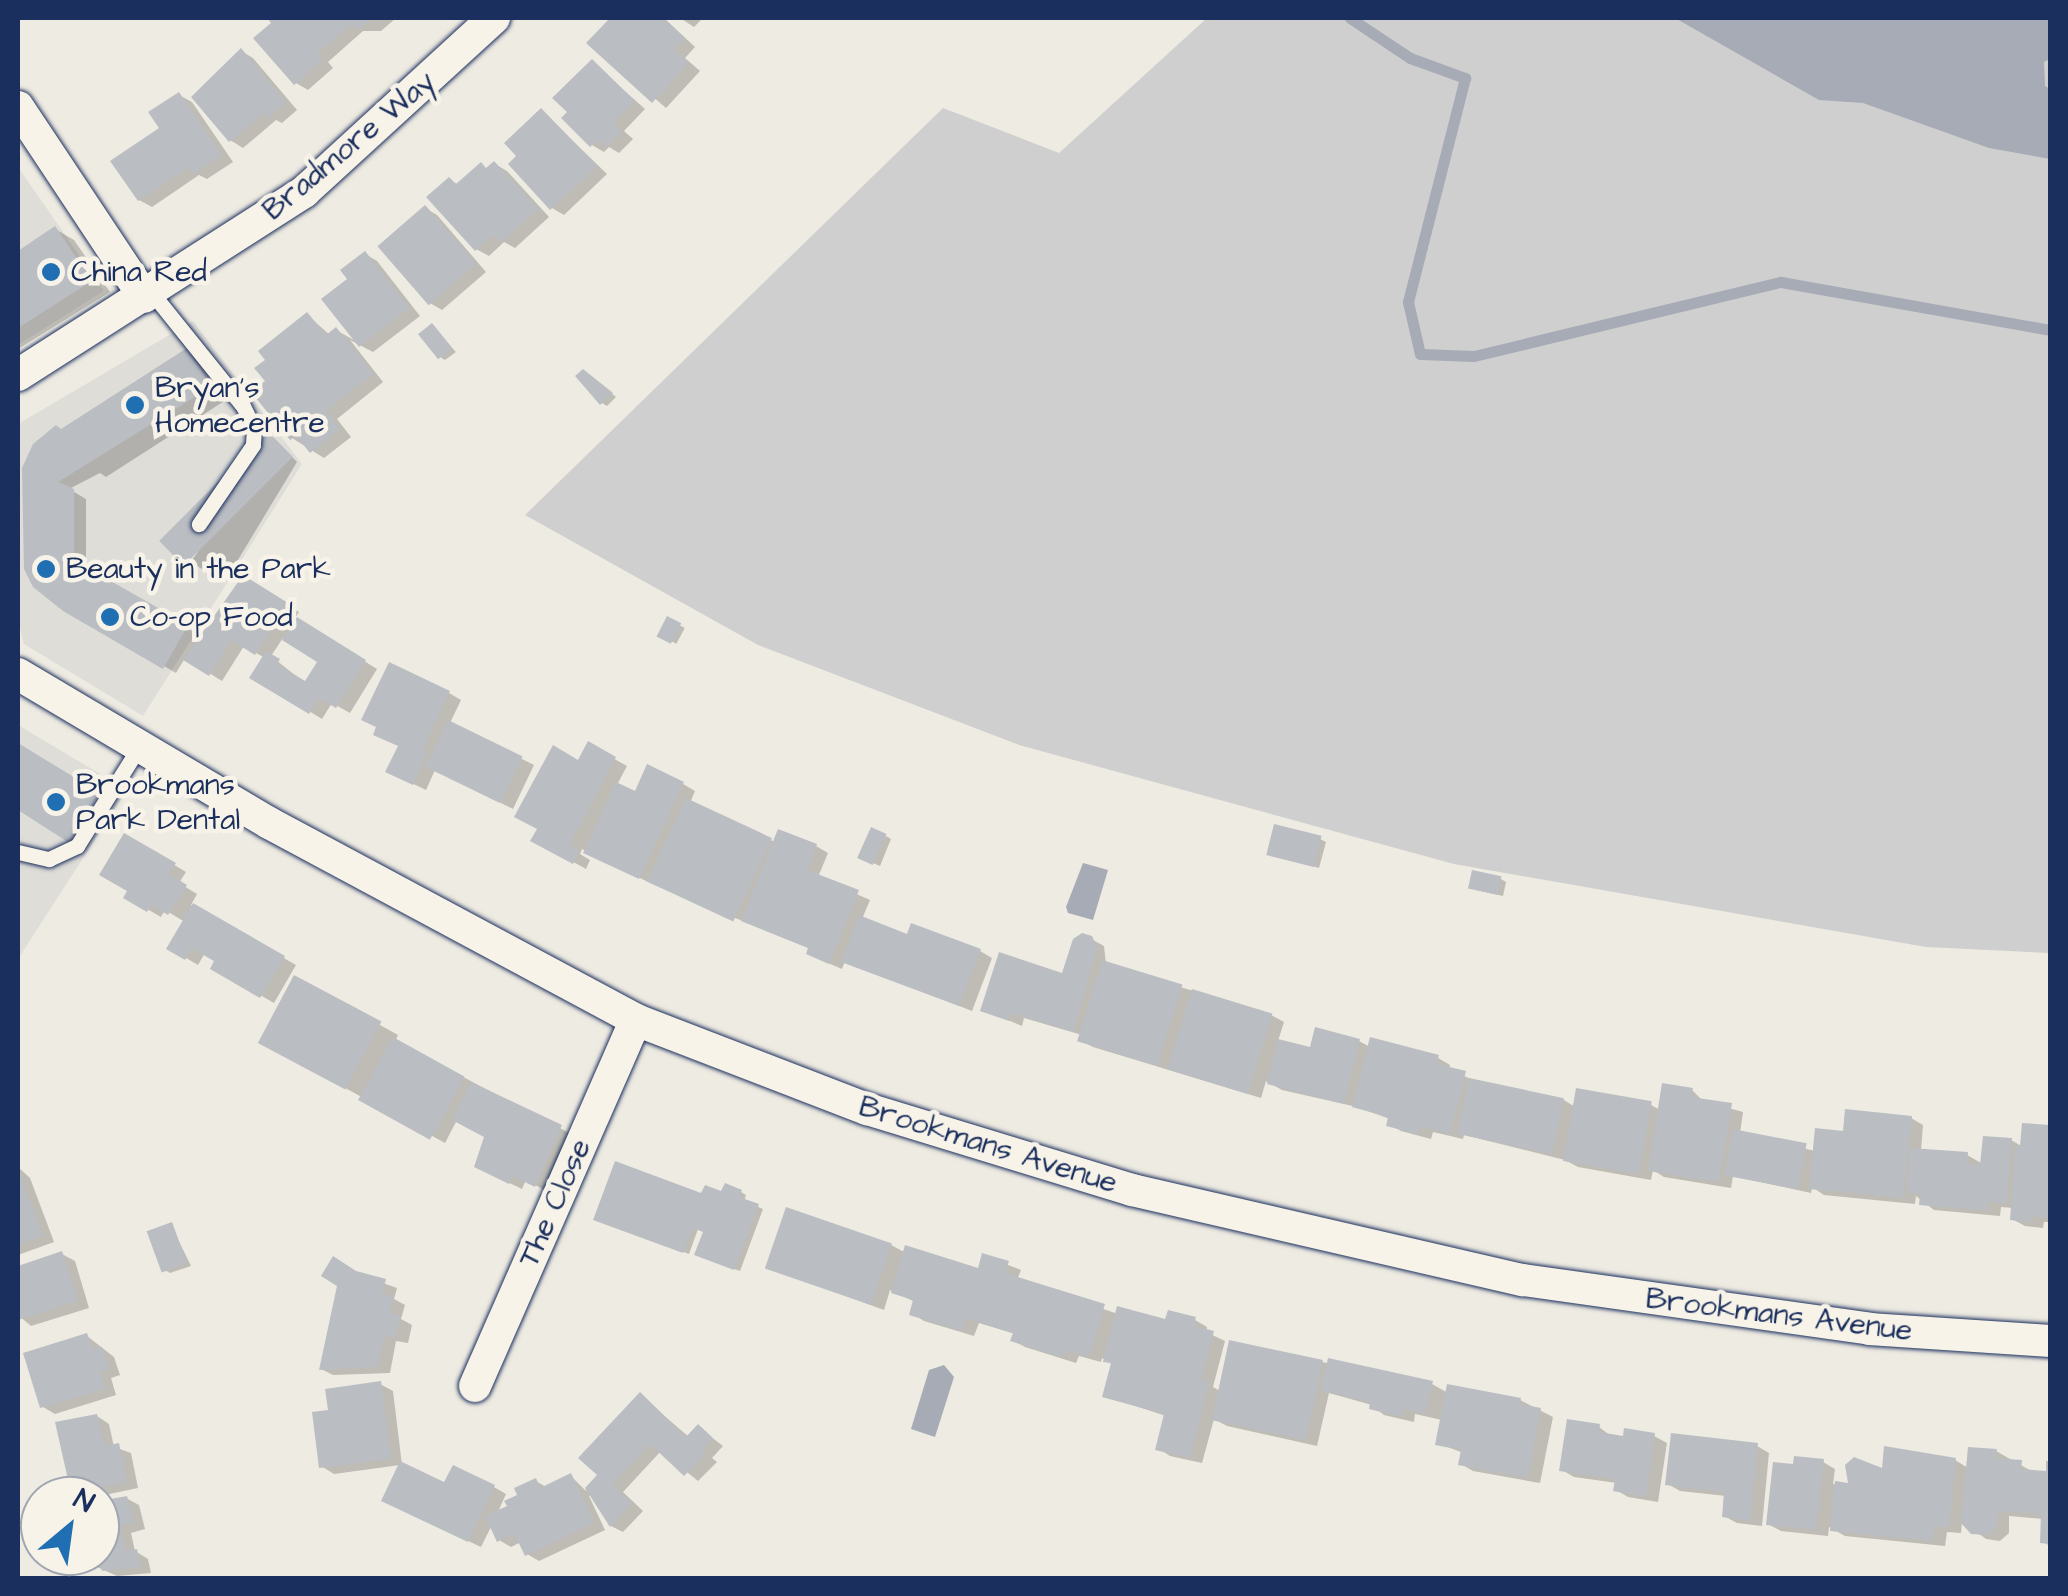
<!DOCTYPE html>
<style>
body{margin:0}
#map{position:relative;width:2068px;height:1596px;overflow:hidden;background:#eeebe2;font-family:"Architects Daughter",sans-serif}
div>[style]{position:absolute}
.built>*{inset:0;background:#deddd8}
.green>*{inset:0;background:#cfcfcf}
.water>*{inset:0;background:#a6abb5}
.shadow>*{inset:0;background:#0003;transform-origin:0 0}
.stream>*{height:11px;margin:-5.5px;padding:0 5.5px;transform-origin:5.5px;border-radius:5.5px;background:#a6abb5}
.building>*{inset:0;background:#babdc2;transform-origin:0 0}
.roads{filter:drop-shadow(0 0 2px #1b2f5e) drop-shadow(0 0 2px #1b2f5e)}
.service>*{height:15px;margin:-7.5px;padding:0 7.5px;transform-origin:7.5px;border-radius:7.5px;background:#f7f3e8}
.minor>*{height:32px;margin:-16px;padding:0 16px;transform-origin:16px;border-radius:16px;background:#f7f3e8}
.dots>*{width:28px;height:28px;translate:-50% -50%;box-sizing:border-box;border:5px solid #f7f3e8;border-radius:50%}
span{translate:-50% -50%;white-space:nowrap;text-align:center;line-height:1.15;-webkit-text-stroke:9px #f7f3e8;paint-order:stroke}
.street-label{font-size:30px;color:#1b2f5e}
.poi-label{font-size:30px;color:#1b2f5e}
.left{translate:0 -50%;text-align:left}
.frame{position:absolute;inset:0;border:20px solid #1b2f5e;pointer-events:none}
.north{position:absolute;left:20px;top:1476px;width:100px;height:100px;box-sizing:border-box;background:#f7f3e8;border:2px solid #9fa5b1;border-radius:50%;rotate:29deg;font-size:28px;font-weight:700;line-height:40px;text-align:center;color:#1b2f5e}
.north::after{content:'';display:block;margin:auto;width:35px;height:45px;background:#1f6fb2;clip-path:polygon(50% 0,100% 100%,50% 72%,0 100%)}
</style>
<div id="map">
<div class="built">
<i style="clip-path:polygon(18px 167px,104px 291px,18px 345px)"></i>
<i style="clip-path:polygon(193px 321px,302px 464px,143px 716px,24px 644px,18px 619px,18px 424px)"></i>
<i style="clip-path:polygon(18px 725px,127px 790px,18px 959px)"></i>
</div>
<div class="green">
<i style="clip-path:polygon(1207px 18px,2050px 18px,2050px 953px,1926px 947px,1454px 864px,1019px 745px,758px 645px,525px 515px,943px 108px,1059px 153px)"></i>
</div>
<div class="water">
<i style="clip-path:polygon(1675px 18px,2050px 18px,2050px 59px,2044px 62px,2045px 86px,2050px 89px,2050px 159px,1989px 148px,1863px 103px,1819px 100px)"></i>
<i style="clip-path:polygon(1083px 863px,1108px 870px,1093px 920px,1068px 913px,1066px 907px)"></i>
<i style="clip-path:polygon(944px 1365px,954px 1377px,935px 1437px,911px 1429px,929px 1370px)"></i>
</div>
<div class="shadow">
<i style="clip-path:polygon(270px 18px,396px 18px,381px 31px,363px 31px,328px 62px,333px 68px,308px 90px,296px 83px)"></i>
<i style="clip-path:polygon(613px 18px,664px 18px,695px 47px,685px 58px,700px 71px,666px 108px,590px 42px)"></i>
<i style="clip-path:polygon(680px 18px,703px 18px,694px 27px)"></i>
<i style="clip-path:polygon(241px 51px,253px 58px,297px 110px,282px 123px,276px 120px,243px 148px,230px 140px)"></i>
<i style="clip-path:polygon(592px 62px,645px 109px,624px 131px,633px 139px,619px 153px,609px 147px,604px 152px,592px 145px)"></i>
<i style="clip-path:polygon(179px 95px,192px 102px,233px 162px,207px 179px,199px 175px,152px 207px,139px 200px,162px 128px)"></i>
<i style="clip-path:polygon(542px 111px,607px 174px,564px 215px,552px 208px,520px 156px)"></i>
<i style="clip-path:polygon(495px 164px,507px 171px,549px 217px,515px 248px,504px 242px,489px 256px,476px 249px,449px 180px,459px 185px)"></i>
<i style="clip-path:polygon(425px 208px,437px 215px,486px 272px,442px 310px,430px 303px)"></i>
<i style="clip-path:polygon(55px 229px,74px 240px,110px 292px,18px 349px,18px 253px)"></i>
<i style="clip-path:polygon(365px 254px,377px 261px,420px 316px,373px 352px,350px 340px,383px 382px,337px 419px,351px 437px,324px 458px,292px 438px,268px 382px,307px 315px,330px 335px,336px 330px,359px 343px,351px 280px)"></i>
<i style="clip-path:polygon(432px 326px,456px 352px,445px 360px,440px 357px)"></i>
<i style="clip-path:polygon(evenodd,187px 351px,206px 362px,229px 398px,106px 477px,100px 473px,69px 489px,86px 499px,86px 562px,101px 578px,201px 636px,210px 621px,216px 624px,244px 579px,299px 612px,295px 618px,377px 669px,350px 713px,332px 703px,322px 719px,253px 677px,265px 658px,244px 646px,222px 681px,185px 658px,176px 673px,65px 609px,24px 482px,28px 456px,56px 428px,62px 432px,187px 351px,283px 638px,320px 661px,306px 684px,271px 656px,283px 638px)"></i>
<i style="clip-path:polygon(589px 375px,616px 397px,607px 406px,602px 403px)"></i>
<i style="clip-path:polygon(274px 438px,297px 462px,224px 583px,191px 562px)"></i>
<i style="left:668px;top:619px;width:19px;height:18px;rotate:28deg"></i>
<i style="clip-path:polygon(449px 693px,461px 700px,450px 723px,534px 765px,513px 809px,435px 770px,426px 790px,401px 778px,400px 747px,379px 727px)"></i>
<i style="clip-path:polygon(589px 745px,627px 766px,617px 785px,636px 794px,683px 784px,695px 791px,690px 803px,775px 842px,816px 846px,828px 853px,818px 877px,870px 900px,862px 919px,908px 937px,980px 951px,992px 958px,972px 1011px,845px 961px,842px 969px,821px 960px,811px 949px,652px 884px,582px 849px,580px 854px,590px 860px,586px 869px,534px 840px)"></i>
<i style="clip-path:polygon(125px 836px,186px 872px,179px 883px,197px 894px,191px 905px,296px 965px,274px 1003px,213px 968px,217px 960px,205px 953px,198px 965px,169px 948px,185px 922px,165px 910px,161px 917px,126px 897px,130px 890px)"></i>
<i style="clip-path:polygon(886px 836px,891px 839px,880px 866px,866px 860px)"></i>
<i style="clip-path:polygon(1320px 839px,1326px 842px,1319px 868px,1274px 856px)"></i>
<i style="clip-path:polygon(1501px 879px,1506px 882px,1503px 896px,1476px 890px)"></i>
<i style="clip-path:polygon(1091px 939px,1104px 946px,1106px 964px,1271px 1015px,1284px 1022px,1278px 1041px,1312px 1050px,1359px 1041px,1370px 1047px,1438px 1058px,1450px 1065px,1449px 1069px,1477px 1082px,1564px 1100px,1575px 1107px,1651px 1105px,1660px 1110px,1692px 1090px,1703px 1101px,1743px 1112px,1740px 1133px,1815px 1151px,1845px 1133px,1911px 1118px,1923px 1125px,1921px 1151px,1967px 1155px,1983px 1164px,2011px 1140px,2023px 1147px,2025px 1126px,2050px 1128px,2050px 1222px,2044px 1222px,2043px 1228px,2025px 1226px,2012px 1219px,2013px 1208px,2001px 1207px,2000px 1216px,1934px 1210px,1916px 1196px,1915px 1204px,1824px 1195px,1812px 1187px,1811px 1193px,1733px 1176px,1731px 1188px,1664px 1177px,1653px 1170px,1651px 1180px,1578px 1167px,1565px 1160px,1464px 1135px,1463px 1139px,1433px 1132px,1431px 1139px,1401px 1131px,1389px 1124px,1390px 1119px,1357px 1107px,1282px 1090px,1266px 1081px,1261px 1098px,1093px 1047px,1080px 1040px,1082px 1035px,1024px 1018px,1022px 1026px,983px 1010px,1063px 976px)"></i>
<i style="clip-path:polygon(295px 978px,398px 1035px,395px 1041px,573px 1135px,548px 1192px,526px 1180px,522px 1189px,489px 1173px,487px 1137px,457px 1120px,445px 1143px,260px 1041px)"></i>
<i style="clip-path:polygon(18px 1167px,30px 1178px,54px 1242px,18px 1255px)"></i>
<i style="clip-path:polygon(741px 1192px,746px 1195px,744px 1201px,763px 1209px,740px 1271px,702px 1257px,705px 1232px,698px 1229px,689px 1254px,602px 1222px)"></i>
<i style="clip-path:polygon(171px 1225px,191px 1266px,170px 1273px,165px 1270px)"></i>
<i style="clip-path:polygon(891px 1245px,906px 1253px,979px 1271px,984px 1256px,1021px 1270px,1017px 1280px,1118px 1314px,1167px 1322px,1195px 1320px,1207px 1327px,1206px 1332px,1225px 1341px,1213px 1387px,1220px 1391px,1322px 1362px,1432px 1384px,1448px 1393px,1520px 1400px,1553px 1417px,1540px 1483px,1473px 1471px,1461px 1464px,1463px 1453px,1438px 1443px,1442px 1420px,1415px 1414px,1414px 1422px,1384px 1415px,1372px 1405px,1329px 1393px,1317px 1446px,1227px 1426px,1214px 1419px,1202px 1463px,1170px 1456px,1158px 1448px,1166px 1416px,1105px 1396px,1113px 1365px,1102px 1358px,1101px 1362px,1079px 1356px,1076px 1363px,1025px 1347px,1013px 1340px,1015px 1334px,979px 1323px,974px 1336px,924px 1321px,912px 1313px,915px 1302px,890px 1290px,884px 1310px,768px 1267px)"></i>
<i style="clip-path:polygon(62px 1254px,75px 1261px,89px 1308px,31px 1326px,18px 1315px,18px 1268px)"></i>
<i style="clip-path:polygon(358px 1274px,397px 1288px,394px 1299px,405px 1305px,401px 1319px,412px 1325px,408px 1343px,396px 1341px,390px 1373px,333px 1375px,321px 1369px,339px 1285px)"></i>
<i style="clip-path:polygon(87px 1336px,114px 1357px,120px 1375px,111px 1378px,116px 1395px,55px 1414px,43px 1407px)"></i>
<i style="clip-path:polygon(380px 1384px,393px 1391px,402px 1465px,446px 1486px,494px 1487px,506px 1494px,497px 1514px,510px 1507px,536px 1481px,546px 1487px,571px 1476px,586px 1491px,600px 1475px,640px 1395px,689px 1437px,698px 1427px,723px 1446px,712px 1458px,717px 1462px,698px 1481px,661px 1451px,623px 1492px,643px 1511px,623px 1532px,611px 1526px,592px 1494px,589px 1496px,605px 1530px,539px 1561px,527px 1554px,521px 1542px,511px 1547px,499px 1540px,492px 1525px,481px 1547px,396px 1507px,400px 1465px,334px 1474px,321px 1466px,331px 1412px)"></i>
<i style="clip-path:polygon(97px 1416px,109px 1424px,114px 1447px,131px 1453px,138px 1488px,100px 1496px,73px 1492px)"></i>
<i style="clip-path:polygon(1599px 1427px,1611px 1436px,1654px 1436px,1667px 1443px,1658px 1502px,1628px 1497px,1616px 1490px,1617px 1483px,1574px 1477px,1562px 1470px)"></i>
<i style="clip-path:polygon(1757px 1446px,1769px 1453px,1762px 1526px,1737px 1523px,1724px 1516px,1726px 1496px,1680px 1491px,1668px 1484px)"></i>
<i style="clip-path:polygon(1996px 1451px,2033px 1472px,2048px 1473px,2050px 1464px,2050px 1546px,2043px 1542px,2044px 1519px,2009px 1516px,2009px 1533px,2000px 1541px,1986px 1539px,1962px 1521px,1961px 1533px,1947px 1532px,1945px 1546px,1845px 1536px,1829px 1527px,1828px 1536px,1781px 1531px,1768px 1524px,1795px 1467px,1823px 1462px,1835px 1469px,1833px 1484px,1851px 1486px,1884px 1471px,1955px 1460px,1968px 1468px)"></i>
<i style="clip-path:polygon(126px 1498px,139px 1505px,145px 1529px,131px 1533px,135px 1551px,148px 1559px,151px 1573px,117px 1576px,86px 1562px,85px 1556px,100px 1556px,100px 1504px)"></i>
</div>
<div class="stream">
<i style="left:1350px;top:18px;width:72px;rotate:33.7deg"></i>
<i style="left:1410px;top:58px;width:59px;rotate:20deg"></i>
<i style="left:1465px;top:78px;width:231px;rotate:104.3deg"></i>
<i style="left:1408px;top:302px;width:53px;rotate:77deg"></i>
<i style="left:1420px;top:354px;width:54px;rotate:2.1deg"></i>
<i style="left:1474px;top:356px;width:316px;rotate:-13.6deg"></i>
<i style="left:1781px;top:282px;width:273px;rotate:10.1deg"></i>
</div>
<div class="building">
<i style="clip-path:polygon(267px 18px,377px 18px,356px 29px,352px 23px,317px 54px,323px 60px,294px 85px,253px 38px,271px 23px)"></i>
<i style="clip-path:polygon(610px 18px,662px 18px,685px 38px,674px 49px,689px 63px,652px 103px,586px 43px)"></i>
<i style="clip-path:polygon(241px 48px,286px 102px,268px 118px,264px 113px,229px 142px,191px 97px)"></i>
<i style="clip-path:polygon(592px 59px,635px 101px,613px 123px,622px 131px,606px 148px,598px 140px,590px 147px,561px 118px,567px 112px,552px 98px)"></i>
<i style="clip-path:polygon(179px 92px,222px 155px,193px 174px,189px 167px,138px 201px,110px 161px,159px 128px,148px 112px)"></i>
<i style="clip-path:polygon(541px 108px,597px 166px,550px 210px,508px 164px,516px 156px,504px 143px)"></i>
<i style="clip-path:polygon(494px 161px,538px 209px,501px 243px,493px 235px,475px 251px,426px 197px,449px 177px,456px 184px,481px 162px,486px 168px)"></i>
<i style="left:425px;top:205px;width:78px;height:63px;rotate:49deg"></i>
<i style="clip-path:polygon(55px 226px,92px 281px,18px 328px,18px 251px)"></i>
<i style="clip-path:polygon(365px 251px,409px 308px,359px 347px,321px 299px,347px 279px,340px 270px)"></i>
<i style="clip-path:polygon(307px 312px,326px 335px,336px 327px,373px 374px,326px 411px,340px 429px,310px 453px,296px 436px,290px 440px,251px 392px,265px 381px,254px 368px,265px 360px,258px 351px)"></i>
<i style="left:432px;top:323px;width:32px;height:18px;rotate:51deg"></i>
<i style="clip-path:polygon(187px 348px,211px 387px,58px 482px,74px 489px,74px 553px,88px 568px,188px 625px,163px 669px,63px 611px,33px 587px,24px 569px,22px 468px,33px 444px,56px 425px,61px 429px)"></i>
<i style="clip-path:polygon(583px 369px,613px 393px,600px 405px,575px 376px)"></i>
<i style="left:268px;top:432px;width:35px;height:154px;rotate:45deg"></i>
<i style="clip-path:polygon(243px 575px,288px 603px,255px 655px,231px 640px,209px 676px,183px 660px)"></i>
<i style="left:667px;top:616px;width:16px;height:23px;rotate:27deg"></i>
<i style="clip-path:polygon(297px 617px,366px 660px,336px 708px,319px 698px,309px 714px,249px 678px,266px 651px,280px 659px,277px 664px,305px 681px,317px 662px,282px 640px)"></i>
<i style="clip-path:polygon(389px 662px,450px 691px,423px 748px,428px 751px,413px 785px,385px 772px,398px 746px,373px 735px,376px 727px,361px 720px)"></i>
<i style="left:448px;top:720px;width:83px;height:52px;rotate:26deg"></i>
<i style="clip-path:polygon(588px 741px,616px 757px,569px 845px,580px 851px,573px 864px,530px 841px,537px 829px,514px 817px,553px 745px,578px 760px)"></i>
<i style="clip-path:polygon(18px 743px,100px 793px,71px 844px,18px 810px)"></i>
<i style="clip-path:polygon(647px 764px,684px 782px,639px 879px,583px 853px,616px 782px,635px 791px)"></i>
<i style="left:686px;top:798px;width:95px;height:92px;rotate:25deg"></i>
<i style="left:1274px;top:824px;width:49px;height:32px;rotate:14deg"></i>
<i style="left:871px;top:827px;width:17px;height:34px;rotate:24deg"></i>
<i style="clip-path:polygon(778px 829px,817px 844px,807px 870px,859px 890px,829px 964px,806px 954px,808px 948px,741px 921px)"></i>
<i style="clip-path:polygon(124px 833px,176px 863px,169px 874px,187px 885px,168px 915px,151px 905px,147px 912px,123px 898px,127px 891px,99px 875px)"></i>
<i style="left:1472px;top:870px;width:30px;height:19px;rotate:12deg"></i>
<i style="clip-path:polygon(193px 903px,285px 956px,260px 998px,210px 969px,214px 961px,191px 948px,185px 960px,166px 949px)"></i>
<i style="clip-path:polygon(859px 915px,907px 934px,911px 923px,981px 949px,959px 1006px,841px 962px)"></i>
<i style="clip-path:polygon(1082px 933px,1092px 936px,1097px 947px,1074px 1032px,1011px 1013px,1009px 1021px,980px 1011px,999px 952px,1062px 973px,1073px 939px)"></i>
<i style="left:1102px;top:960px;width:84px;height:85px;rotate:17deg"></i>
<i style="left:294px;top:975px;width:99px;height:77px;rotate:28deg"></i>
<i style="left:1192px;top:989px;width:84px;height:84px;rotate:17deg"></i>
<i style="clip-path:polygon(1315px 1027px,1360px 1039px,1344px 1104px,1267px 1084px,1278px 1039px,1310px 1047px)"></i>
<i style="left:393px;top:1037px;width:82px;height:72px;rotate:29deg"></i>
<i style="clip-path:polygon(1370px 1037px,1439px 1055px,1437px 1064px,1466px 1071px,1450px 1134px,1420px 1126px,1418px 1134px,1386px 1126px,1388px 1117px,1352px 1107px)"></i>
<i style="left:1469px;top:1078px;width:97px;height:57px;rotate:12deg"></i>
<i style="clip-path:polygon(471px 1082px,562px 1125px,535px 1187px,513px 1176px,509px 1184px,474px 1167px,484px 1137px,452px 1120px)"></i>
<i style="clip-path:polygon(1662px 1083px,1693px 1088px,1691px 1097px,1732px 1103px,1719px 1182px,1648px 1171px)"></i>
<i style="left:1576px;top:1088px;width:77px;height:74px;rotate:10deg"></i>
<i style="clip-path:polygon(1845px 1109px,1912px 1116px,1903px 1198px,1809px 1189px,1815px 1128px,1843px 1131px)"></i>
<i style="clip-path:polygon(2022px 1123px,2050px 1125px,2050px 1218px,2032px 1216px,2031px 1222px,2010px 1220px,2015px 1146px,2020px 1146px)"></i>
<i style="left:1733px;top:1129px;width:75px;height:47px;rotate:11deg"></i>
<i style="clip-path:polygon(1983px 1136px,2012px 1138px,2007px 1203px,1989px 1202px,1988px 1211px,1919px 1205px,1920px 1194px,1907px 1193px,1910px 1148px,1968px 1152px,1967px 1164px,1980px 1165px)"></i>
<i style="clip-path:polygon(615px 1161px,701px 1193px,705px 1185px,721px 1191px,725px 1183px,742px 1190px,739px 1197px,759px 1204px,734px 1270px,694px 1255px,703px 1232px,693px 1228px,683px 1253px,593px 1220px)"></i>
<i style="clip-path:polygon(18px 1169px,43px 1236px,18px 1245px)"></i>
<i style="left:786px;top:1207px;width:112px;height:65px;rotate:19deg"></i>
<i style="left:172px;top:1222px;width:44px;height:27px;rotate:70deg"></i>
<i style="clip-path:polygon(905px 1245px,978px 1268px,982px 1253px,1009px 1261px,1005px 1273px,1105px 1304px,1089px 1357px,1066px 1351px,1064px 1358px,1010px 1341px,1013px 1333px,966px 1318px,962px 1331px,909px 1315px,913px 1300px,891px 1293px)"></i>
<i style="clip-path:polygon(62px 1251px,78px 1301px,18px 1320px,18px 1266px)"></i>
<i style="clip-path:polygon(333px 1256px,356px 1271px,386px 1279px,382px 1294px,394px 1296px,389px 1313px,401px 1316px,395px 1338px,384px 1336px,377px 1367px,319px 1370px,337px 1286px,321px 1276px)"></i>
<i style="clip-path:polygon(1117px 1306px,1165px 1319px,1168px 1310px,1196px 1317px,1194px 1326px,1214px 1331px,1201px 1380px,1209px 1382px,1190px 1458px,1155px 1450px,1164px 1414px,1102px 1397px,1111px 1363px,1103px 1362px)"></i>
<i style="clip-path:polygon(87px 1333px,93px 1350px,102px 1347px,109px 1369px,100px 1371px,105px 1389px,40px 1408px,23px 1353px)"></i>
<i style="left:1229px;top:1340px;width:96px;height:82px;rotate:12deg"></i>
<i style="clip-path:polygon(1328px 1358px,1433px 1381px,1425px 1414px,1403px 1409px,1401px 1417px,1369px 1409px,1370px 1402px,1321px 1391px)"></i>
<i style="clip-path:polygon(381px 1381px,391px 1459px,319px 1468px,312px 1412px,328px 1410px,325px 1389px)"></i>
<i style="clip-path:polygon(1447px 1384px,1521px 1398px,1520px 1404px,1541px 1408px,1528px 1478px,1458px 1465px,1461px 1450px,1435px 1445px)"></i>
<i style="clip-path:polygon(640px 1392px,686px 1437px,698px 1424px,713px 1438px,702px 1450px,706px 1453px,684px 1476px,650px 1444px,612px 1484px,632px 1503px,610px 1527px,585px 1488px,597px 1475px,578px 1458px)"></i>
<i style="clip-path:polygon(97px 1414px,104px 1446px,119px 1443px,127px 1482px,71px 1493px,55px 1422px)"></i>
<i style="clip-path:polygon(1567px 1419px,1600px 1424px,1599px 1432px,1623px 1436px,1624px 1428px,1655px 1433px,1646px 1497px,1613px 1491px,1615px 1479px,1559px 1471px)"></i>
<i style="clip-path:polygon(1671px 1433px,1758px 1443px,1750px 1521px,1722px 1517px,1724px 1492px,1665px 1485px)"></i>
<i style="clip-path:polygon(1884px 1446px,1956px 1458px,1949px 1527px,1935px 1526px,1933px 1541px,1830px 1531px,1835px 1481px,1848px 1483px,1845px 1465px,1854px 1457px,1882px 1468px)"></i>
<i style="clip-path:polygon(1968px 1447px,1997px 1449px,1995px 1458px,2022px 1460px,2021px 1469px,2046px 1471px,2046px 1461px,2050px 1461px,2050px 1544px,2040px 1543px,2041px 1514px,1998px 1511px,1997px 1526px,1987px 1535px,1971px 1534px,1961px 1523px)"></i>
<i style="clip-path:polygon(1794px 1456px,1824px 1459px,1816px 1530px,1766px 1525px,1773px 1462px,1793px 1464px)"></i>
<i style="clip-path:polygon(400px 1461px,444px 1482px,453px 1465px,495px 1485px,468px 1542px,381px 1501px)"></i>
<i style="clip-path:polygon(571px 1473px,594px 1523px,525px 1556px,514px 1533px,497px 1542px,485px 1516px,507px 1506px,504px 1501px,517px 1495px,514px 1488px,536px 1478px,540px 1488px)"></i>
<i style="clip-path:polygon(127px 1496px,134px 1523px,120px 1526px,126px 1551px,137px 1549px,140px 1567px,102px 1571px,100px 1562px,84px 1564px,82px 1556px,100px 1556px,100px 1501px)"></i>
</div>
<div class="roads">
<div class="service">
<i style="left:152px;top:293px;width:145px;rotate:51.2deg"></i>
<i style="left:243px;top:406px;width:25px;rotate:64deg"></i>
<i style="left:254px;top:429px;width:16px;rotate:94deg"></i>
<i style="left:253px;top:445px;width:96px;rotate:124.4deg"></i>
<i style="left:18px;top:852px;width:32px;rotate:13deg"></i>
<i style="left:49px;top:859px;width:31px;rotate:-25deg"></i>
<i style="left:77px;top:846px;width:117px;rotate:-57.9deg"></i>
</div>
<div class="minor">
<i style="left:18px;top:107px;width:228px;rotate:56.4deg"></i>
<i style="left:18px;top:375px;width:340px;rotate:-32.6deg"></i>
<i style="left:304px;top:192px;width:258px;rotate:-42.5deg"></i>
<i style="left:18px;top:674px;width:292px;rotate:30.7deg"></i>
<i style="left:269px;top:823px;width:417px;rotate:28.2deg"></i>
<i style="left:636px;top:1020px;width:248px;rotate:21.1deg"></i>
<i style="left:867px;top:1109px;width:277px;rotate:17deg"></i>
<i style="left:1132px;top:1190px;width:401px;rotate:13deg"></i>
<i style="left:1523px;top:1280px;width:350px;rotate:8deg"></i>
<i style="left:1870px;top:1329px;width:180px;rotate:3.8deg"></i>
<i style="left:475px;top:1386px;width:400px;rotate:-66.3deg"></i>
</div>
</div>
<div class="dots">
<i style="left:51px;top:272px;background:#1f6fb2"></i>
<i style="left:135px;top:405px;background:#1f6fb2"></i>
<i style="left:46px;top:569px;background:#1f6fb2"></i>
<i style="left:110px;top:617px;background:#1f6fb2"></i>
<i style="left:56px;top:802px;background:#1f6fb2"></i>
</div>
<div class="street-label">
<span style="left:349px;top:146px;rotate:-40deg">Bradmore Way</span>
<span style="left:988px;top:1145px;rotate:17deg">Brookmans Avenue</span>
<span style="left:555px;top:1203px;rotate:-66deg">The Close</span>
<span style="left:1779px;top:1315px;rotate:7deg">Brookmans Avenue</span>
</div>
<div class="poi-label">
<span class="left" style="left:71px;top:272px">China Red</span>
<span class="left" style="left:155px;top:405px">Bryan's<br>Homecentre</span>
<span class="left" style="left:66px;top:569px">Beauty in the Park</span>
<span class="left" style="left:130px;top:617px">Co-op Food</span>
<span class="left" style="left:76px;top:802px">Brookmans<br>Park Dental</span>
</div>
<div class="frame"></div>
<div class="north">N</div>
</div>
